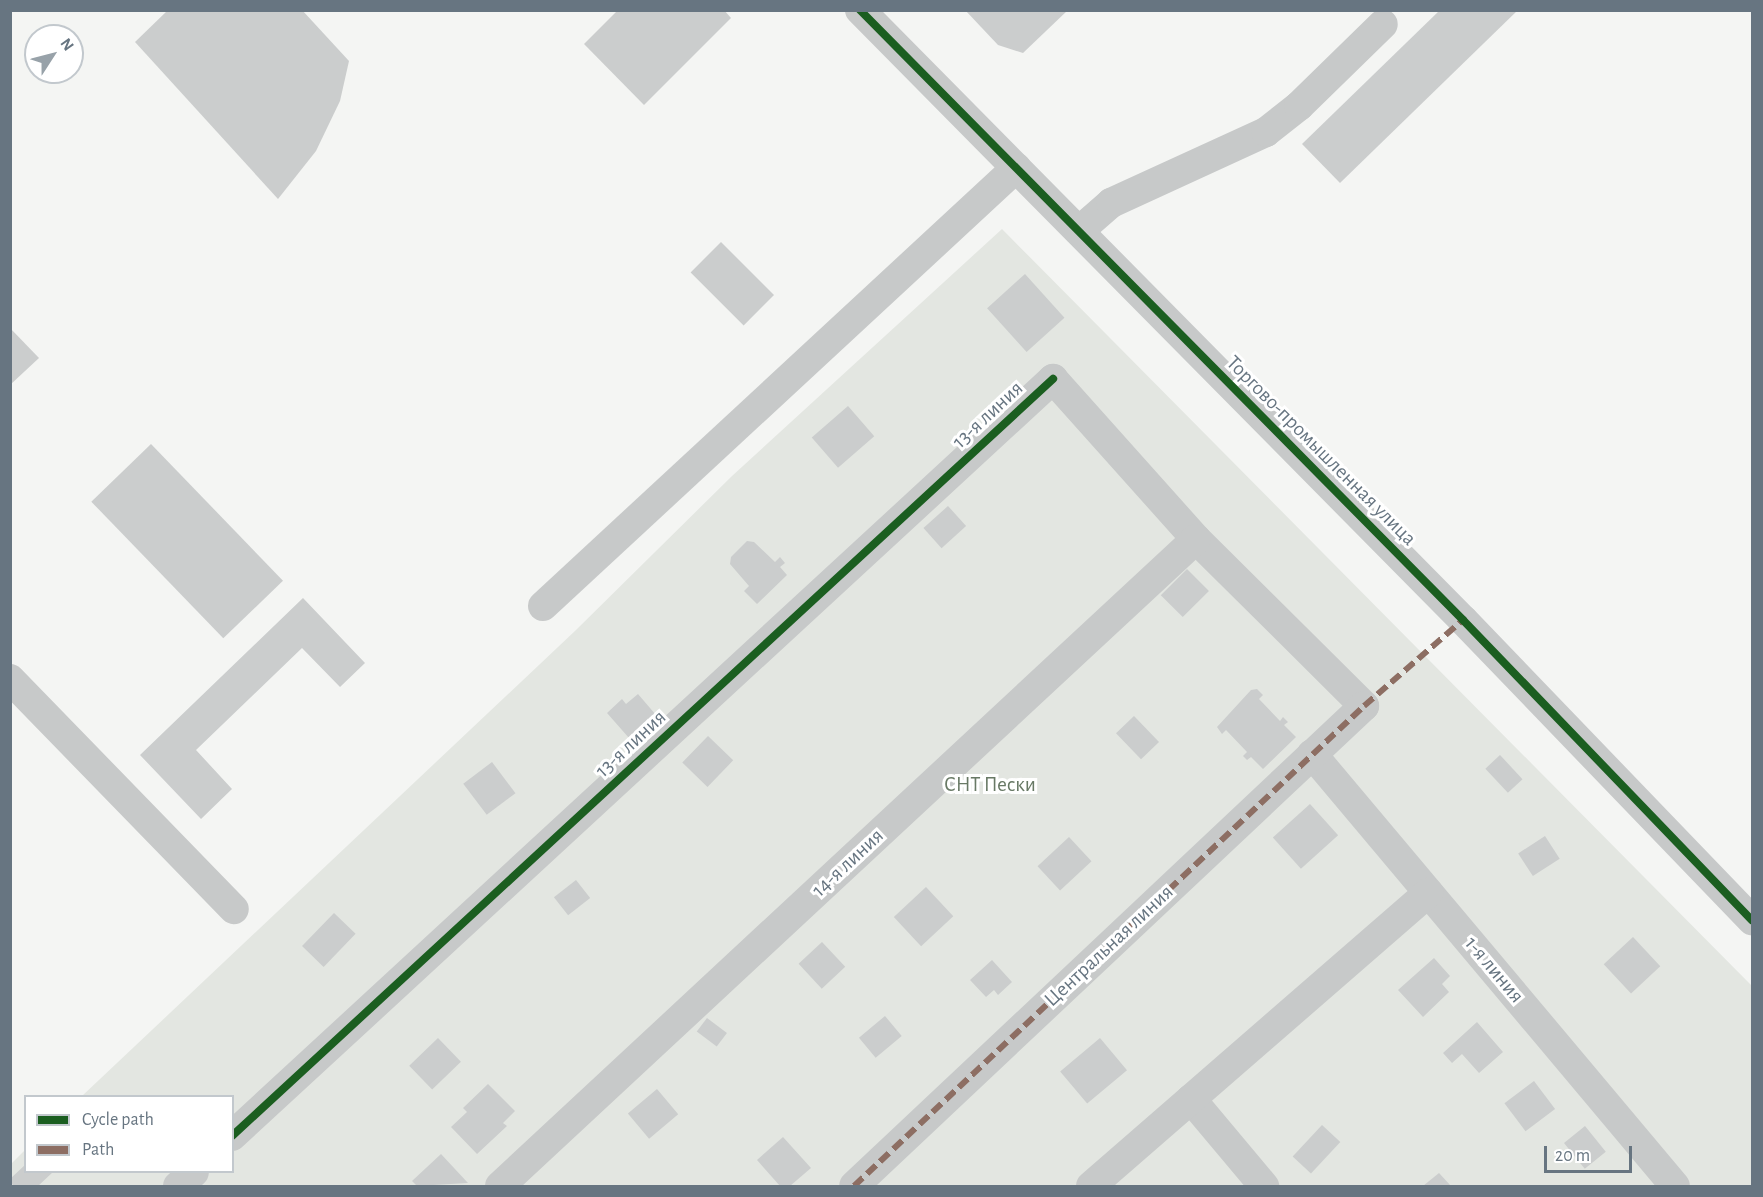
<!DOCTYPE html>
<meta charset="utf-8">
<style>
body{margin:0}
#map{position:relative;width:1763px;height:1197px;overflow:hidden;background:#f4f5f3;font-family:"Alegreya Sans",sans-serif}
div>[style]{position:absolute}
.green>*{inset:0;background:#e3e6e1}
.building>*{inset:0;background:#cbcdcd;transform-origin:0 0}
.minor>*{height:30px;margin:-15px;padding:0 15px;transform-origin:15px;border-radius:15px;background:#c7c9c9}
.quiet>*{height:6px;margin-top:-3px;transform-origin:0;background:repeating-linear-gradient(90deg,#8d6e63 0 12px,transparent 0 18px)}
.cycleway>*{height:8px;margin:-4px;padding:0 4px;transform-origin:4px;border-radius:4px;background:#1b5e20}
span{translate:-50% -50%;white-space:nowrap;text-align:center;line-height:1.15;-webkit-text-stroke:6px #fff;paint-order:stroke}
.street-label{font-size:21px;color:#677581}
.park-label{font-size:21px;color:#687965}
.frame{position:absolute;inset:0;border:12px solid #677581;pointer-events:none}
.legend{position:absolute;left:24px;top:1095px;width:210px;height:78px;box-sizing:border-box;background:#fff;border:2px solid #c2c8cd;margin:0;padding:8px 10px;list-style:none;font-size:18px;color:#677581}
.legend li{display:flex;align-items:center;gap:12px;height:30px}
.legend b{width:30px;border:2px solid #c2c8cd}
.north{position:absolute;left:24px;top:24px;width:60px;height:60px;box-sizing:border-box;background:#fff;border:2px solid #c2c8cd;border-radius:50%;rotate:54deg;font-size:16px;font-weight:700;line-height:24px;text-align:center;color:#677581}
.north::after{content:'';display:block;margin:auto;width:21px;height:27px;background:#98a2a9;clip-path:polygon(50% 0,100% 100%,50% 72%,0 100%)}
.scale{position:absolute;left:1544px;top:1146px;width:88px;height:27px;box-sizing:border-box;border:3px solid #677581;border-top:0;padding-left:8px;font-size:18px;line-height:21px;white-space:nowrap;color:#677581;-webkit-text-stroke:4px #fff;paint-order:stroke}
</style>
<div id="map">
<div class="green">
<i style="clip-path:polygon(1002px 229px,1752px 986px,1752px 1186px,11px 1186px,11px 1164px,25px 1150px,26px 1172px,232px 1172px,232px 1096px,82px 1096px,576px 630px,732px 476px)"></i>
</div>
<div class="building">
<i style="clip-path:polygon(168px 10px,302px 10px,349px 61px,340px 101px,316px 151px,278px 199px,135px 42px)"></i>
<i style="clip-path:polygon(618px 10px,724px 10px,731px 18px,644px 105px,584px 44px)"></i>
<i style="clip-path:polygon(965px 10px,1068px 10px,1023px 53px,998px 45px)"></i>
<i style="clip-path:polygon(1440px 10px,1518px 10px,1340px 183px,1302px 144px)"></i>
<i style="left:721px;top:242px;width:75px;height:43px;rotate:45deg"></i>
<i style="left:1025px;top:274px;width:59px;height:51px;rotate:48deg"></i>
<i style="clip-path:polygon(10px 328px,39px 358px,10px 385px)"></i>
<i style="left:848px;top:406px;width:40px;height:48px;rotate:49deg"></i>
<i style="left:151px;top:444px;width:190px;height:83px;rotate:46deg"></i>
<i style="left:948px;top:506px;width:27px;height:33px;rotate:48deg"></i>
<i style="clip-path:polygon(747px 541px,754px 542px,775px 562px,780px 557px,785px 563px,780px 567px,787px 575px,757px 604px,744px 591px,749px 586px,730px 564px,731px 557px)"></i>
<i style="left:1187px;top:569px;width:31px;height:37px;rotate:45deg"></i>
<i style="clip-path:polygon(303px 598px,365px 663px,340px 687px,302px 648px,196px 750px,232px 789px,201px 819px,140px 755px)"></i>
<i style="clip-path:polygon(1257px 689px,1263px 695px,1259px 699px,1280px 721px,1283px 717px,1288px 722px,1284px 725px,1296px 737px,1263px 769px,1251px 757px,1247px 760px,1243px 756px,1247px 752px,1226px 730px,1222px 734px,1217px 727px,1251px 690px)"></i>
<i style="clip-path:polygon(638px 694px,656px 715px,629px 738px,607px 713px,622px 699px,626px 704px)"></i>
<i style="left:1134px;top:716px;width:36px;height:25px;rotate:46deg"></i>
<i style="left:708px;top:736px;width:35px;height:37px;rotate:44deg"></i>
<i style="left:1500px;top:755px;width:33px;height:20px;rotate:47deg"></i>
<i style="left:492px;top:762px;width:39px;height:36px;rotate:53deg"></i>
<i style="left:1310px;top:804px;width:42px;height:50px;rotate:48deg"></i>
<i style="left:1545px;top:836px;width:27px;height:32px;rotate:57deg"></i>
<i style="left:1069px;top:837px;width:33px;height:43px;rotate:47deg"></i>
<i style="left:576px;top:880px;width:23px;height:28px;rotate:52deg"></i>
<i style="left:926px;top:887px;width:40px;height:44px;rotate:47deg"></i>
<i style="left:334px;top:913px;width:30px;height:46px;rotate:44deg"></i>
<i style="left:1633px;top:937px;width:40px;height:40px;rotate:47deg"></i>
<i style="left:822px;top:942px;width:34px;height:32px;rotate:47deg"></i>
<i style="clip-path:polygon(1434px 958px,1450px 976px,1442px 984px,1449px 992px,1423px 1017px,1398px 990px)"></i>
<i style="clip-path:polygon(992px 960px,1012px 982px,998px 995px,994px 990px,986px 997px,970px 980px)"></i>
<i style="left:885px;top:1016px;width:26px;height:34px;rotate:50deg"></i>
<i style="left:707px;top:1018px;width:25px;height:17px;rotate:37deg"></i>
<i style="clip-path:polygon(1477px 1022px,1503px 1052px,1479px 1073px,1462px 1054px,1452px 1063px,1443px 1053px)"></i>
<i style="left:438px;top:1038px;width:33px;height:40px;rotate:46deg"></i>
<i style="left:1100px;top:1038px;width:42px;height:52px;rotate:50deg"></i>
<i style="left:1534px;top:1081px;width:35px;height:37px;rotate:53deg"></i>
<i style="clip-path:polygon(488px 1084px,515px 1111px,503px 1123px,507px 1126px,477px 1154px,451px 1127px,467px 1112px,463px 1108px)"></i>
<i style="left:657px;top:1089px;width:33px;height:38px;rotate:50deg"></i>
<i style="left:1322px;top:1125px;width:25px;height:43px;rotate:43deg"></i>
<i style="left:1585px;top:1126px;width:33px;height:27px;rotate:51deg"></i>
<i style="clip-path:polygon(783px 1137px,811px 1168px,790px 1186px,780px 1186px,757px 1160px)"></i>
<i style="clip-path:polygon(441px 1154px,468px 1183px,417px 1186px,412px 1181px)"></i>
<i style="clip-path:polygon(26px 1164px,26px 1172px,53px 1172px,38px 1186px,13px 1186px,10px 1179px)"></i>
<i style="clip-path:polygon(1439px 1173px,1451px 1186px,1423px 1186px)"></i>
</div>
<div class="minor">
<i style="left:860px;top:10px;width:858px;rotate:45.33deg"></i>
<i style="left:1463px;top:620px;width:417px;rotate:46.1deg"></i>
<i style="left:1079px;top:231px;width:43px;rotate:-41.2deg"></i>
<i style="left:1111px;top:203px;width:170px;rotate:-24.6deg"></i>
<i style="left:1266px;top:132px;width:42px;rotate:-38.2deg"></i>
<i style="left:1299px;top:106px;width:117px;rotate:-44.3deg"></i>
<i style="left:543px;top:606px;width:645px;rotate:-42.8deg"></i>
<i style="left:10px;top:679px;width:321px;rotate:45.8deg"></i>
<i style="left:1312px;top:754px;width:564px;rotate:49.96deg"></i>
<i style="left:1191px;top:1099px;width:114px;rotate:50deg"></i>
<i style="left:232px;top:1136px;width:1117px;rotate:-42.68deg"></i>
<i style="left:1053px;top:379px;width:215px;rotate:48.2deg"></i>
<i style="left:1196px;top:539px;width:237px;rotate:44.8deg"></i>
<i style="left:1364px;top:706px;width:700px;rotate:136.74deg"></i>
<i style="left:178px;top:1186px;width:21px;rotate:-41deg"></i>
<i style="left:500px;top:1186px;width:950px;rotate:-42.91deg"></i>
<i style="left:1091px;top:1186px;width:447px;rotate:-41deg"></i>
</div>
<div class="quiet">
<i style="left:854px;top:1186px;width:700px;rotate:-43.26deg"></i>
<i style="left:1364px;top:706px;width:131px;rotate:-41deg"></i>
</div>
<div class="cycleway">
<i style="left:860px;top:10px;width:858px;rotate:45.33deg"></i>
<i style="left:1463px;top:620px;width:417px;rotate:46.1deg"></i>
<i style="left:232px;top:1136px;width:1117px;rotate:-42.68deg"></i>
</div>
<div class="street-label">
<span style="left:988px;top:415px;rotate:-43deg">13-я линия</span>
<span style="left:1321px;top:451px;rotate:45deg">Торгово-промышленная улица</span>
<span style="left:631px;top:744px;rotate:-43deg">13-я линия</span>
<span style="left:848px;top:863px;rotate:-43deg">14-я линия</span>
<span style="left:1109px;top:946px;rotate:-43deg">Центральная линия</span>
<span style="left:1494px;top:970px;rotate:50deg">1-я линия</span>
</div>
<div class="park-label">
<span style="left:990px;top:785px">СНТ Пески</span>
</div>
<div class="frame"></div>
<ul class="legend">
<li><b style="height:8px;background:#1b5e20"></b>Cycle path</li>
<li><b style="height:8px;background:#8d6e63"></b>Path</li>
</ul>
<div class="north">N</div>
<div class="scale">20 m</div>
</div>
